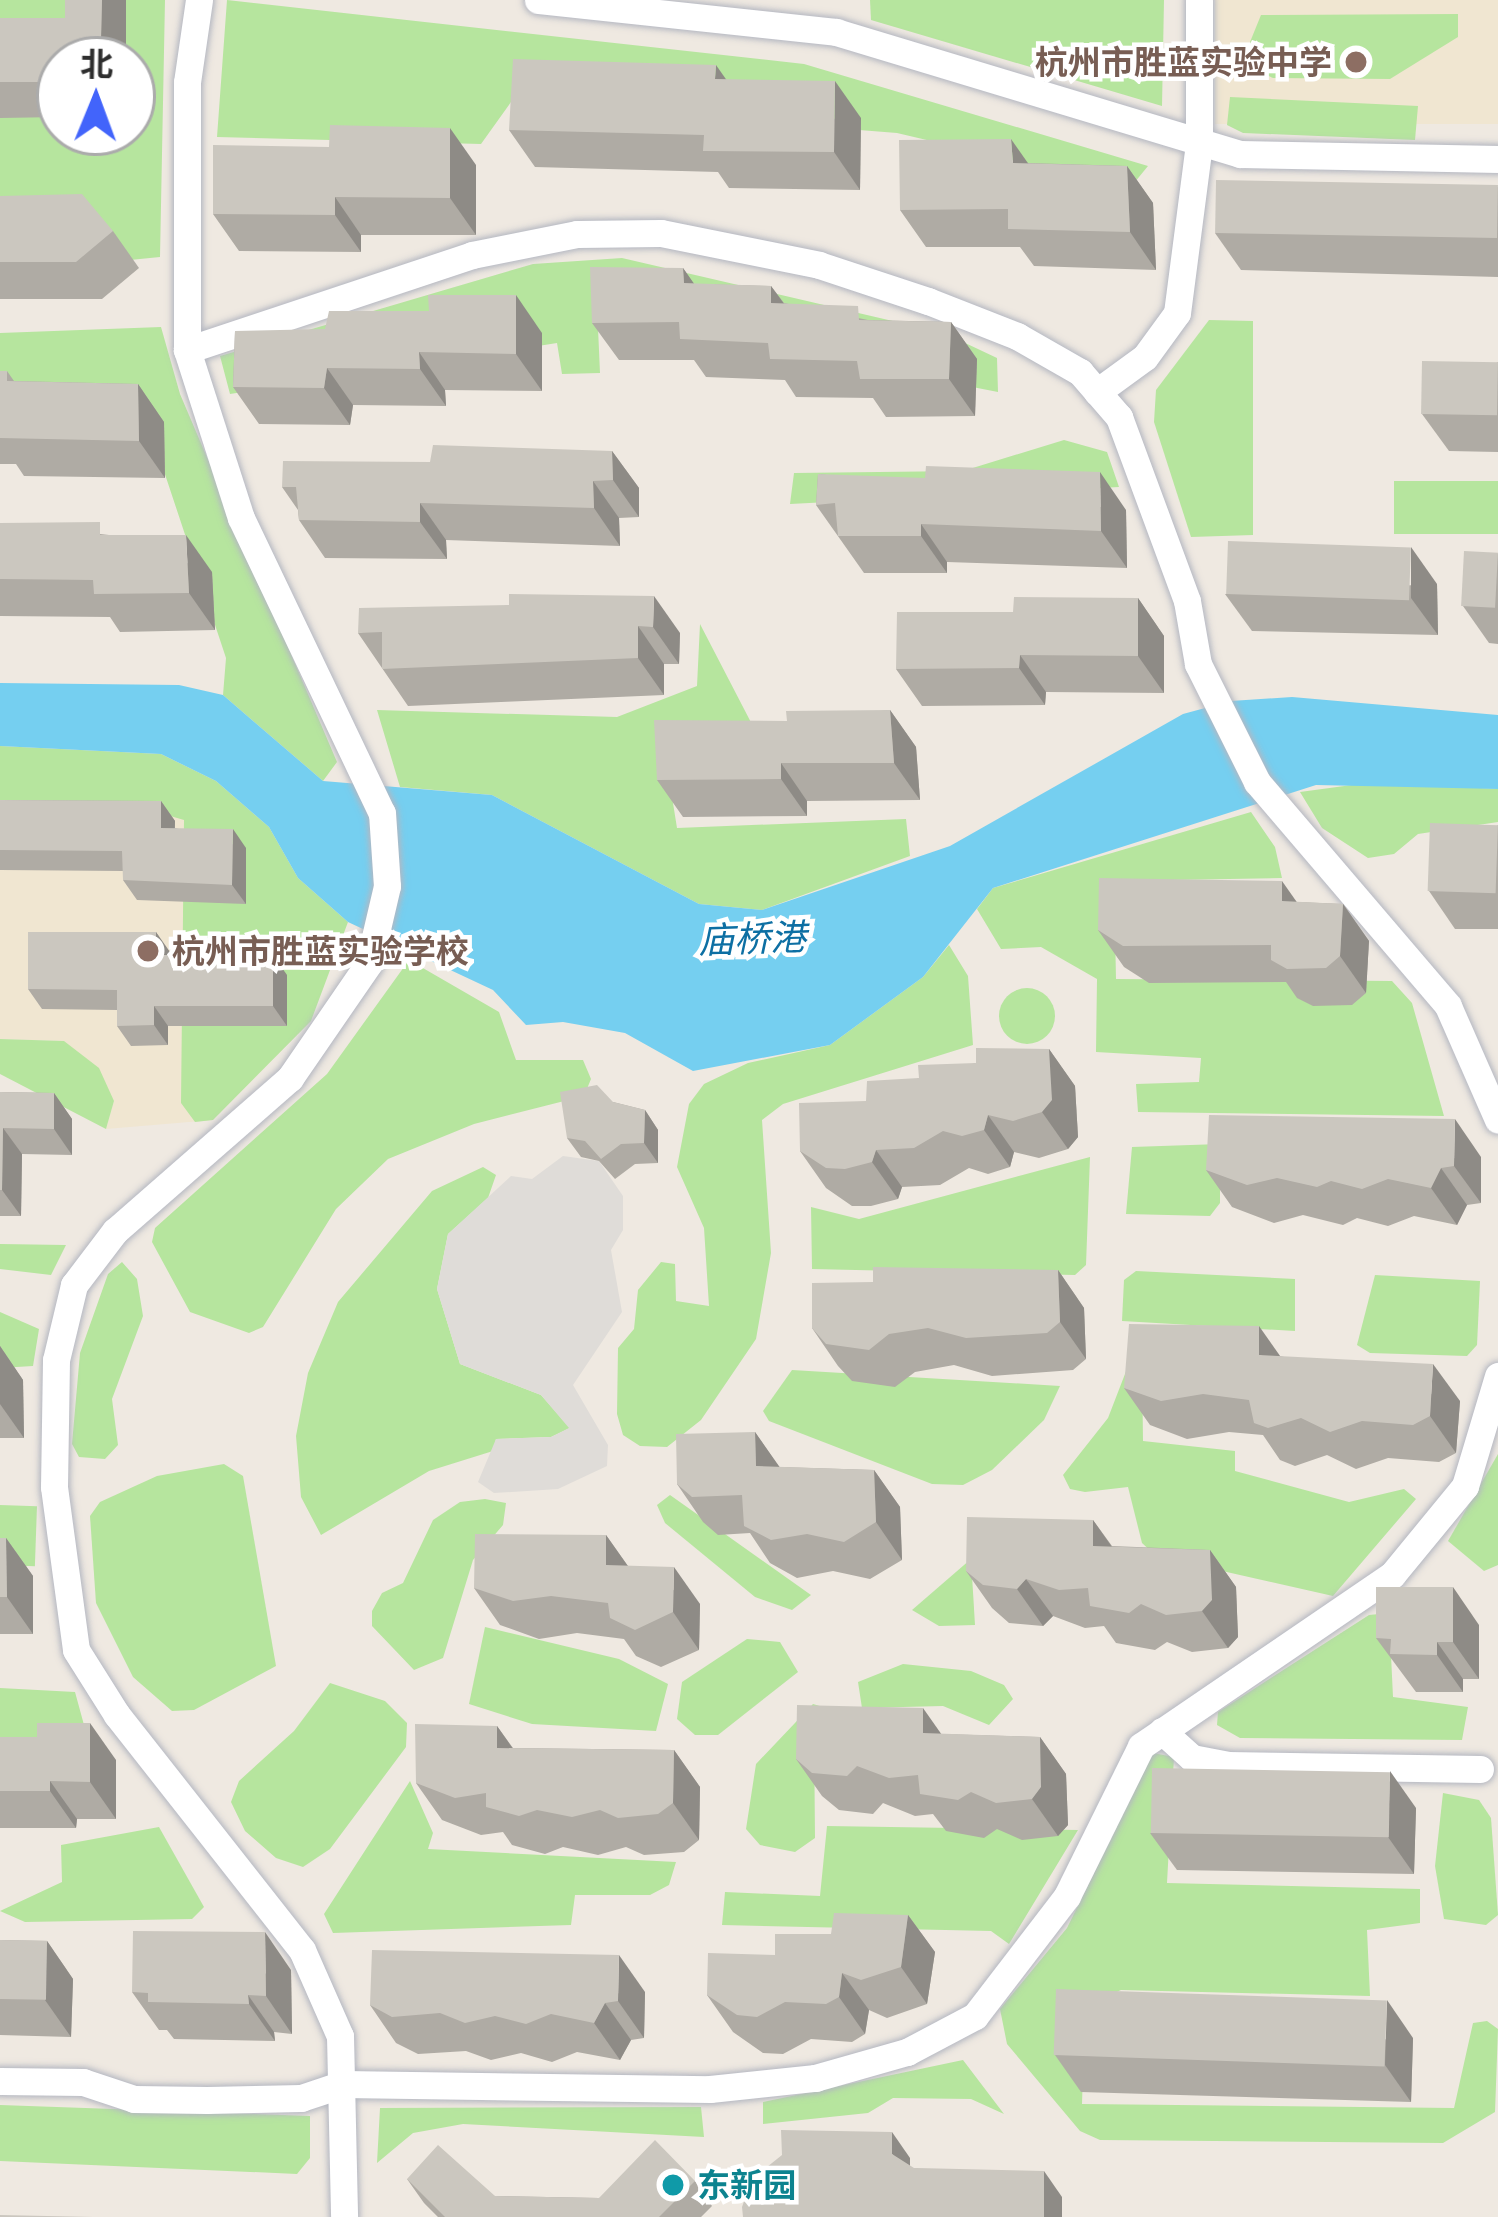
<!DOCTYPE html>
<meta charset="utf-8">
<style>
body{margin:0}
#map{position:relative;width:1498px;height:2217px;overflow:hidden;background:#efe9e1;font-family:Lato,"Noto Sans SC",sans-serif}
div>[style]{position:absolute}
.education>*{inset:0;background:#f0e6d1;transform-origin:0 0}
.green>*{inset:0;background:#b6e59e;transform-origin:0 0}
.round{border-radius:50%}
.plaza>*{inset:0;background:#dfdcd8}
.water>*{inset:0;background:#75cff0}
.roads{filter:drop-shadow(0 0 3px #b4b7c1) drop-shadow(0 0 3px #b4b7c1)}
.minor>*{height:27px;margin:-13.5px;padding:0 13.5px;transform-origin:13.5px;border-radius:13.5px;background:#fff}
.wall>*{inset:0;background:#afaba4}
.shaded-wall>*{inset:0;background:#8e8b86}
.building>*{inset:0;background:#cbc7bf;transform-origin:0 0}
.dots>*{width:33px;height:33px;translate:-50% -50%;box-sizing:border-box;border:6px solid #fff;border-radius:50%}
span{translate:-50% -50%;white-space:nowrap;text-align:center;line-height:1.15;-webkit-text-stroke:9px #fff;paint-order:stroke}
.education-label{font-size:33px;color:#785e54;font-weight:700}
.right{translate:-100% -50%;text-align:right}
.left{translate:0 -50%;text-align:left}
.culture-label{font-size:33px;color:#0d838f;font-weight:700}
.water-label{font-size:36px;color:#0d6fa3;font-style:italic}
.north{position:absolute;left:36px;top:36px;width:120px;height:120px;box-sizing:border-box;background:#fff;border:3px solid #ababab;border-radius:50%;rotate:1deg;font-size:33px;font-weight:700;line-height:48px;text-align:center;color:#2e2e2e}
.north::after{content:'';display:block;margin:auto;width:42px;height:54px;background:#4264fb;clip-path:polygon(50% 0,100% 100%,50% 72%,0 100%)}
</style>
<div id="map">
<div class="education">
<i style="left:1215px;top:0;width:283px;height:124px"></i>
<i style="clip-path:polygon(0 807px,143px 808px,184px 819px,311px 1021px,213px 1120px,106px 1129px,114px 1101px,64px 1041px,0 1039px)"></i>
</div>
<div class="green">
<i style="clip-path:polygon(evenodd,0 0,165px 0,160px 257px,100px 263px,0 257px,0 0,60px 60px,132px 60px,132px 132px,60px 132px,60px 60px)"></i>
<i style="clip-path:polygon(227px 0,804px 64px,1148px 166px,1130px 188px,897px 133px,511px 102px,481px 144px,217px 137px)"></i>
<i style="clip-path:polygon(870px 0,1164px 0,1162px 106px,871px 20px)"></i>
<i style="clip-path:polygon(1458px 14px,1458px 37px,1390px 79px,1273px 78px,1255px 70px,1250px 42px,1261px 15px)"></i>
<i style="clip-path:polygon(1230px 97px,1418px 106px,1415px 140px,1243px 133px,1227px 125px)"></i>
<i style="clip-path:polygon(622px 258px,944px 333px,997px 358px,998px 392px,638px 322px,598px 328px,600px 373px,562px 374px,557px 343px,230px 394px,220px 356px,533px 264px)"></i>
<i style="clip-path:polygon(1209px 320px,1253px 321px,1253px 535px,1191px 537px,1154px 422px,1156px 390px)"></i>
<i style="clip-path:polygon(161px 327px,180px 394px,337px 762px,323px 781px,223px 695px,226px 658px,139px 396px,0 397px,0 333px)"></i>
<i style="clip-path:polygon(1064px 440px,1107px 452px,1119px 487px,790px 504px,794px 473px,963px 471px)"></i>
<i style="left:1394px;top:481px;width:104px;height:53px"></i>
<i style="clip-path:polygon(700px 624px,757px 734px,664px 747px,677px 828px,906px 819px,910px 856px,762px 910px,699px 904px,492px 795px,400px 787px,377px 710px,617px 717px,697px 686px)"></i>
<i style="clip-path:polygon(0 746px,161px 754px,216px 781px,269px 827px,298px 878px,348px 922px,311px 1021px,213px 1120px,195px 1122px,181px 1103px,184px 820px,143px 808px,0 807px)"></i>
<i style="clip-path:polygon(1374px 782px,1498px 789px,1498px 822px,1418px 834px,1394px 854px,1368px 858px,1322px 828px,1300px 792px)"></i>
<i style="clip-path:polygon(1251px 812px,1275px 847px,1282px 878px,1114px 881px,1116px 979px,1392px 981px,1412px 1003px,1444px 1116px,1138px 1112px,1136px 1084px,1199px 1082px,1201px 1058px,1096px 1052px,1097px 979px,1041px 947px,1001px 949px,977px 909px,993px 888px)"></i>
<i style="clip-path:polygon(949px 945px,968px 976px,973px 1045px,783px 1104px,762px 1120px,771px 1253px,756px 1339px,701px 1420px,667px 1447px,640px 1446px,623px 1435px,617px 1414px,618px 1348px,634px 1329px,638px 1290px,661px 1262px,675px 1264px,676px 1301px,709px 1306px,704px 1228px,677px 1167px,689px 1104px,704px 1084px,748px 1063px,830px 1045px,923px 977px)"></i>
<i style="clip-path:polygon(409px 960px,499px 1012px,516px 1060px,583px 1060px,591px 1079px,584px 1096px,474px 1124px,388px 1159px,336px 1209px,263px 1327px,249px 1333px,190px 1312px,152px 1242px,155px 1228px,327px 1074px)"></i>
<i class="round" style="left:999px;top:988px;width:56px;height:56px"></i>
<i style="clip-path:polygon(0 1039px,64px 1041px,99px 1068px,114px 1101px,106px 1129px,0 1074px)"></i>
<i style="clip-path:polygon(1220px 1144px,1220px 1203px,1210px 1216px,1126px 1214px,1132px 1147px)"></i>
<i style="clip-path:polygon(1090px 1157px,1086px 1265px,1075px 1275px,812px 1269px,811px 1207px,859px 1219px)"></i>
<i style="clip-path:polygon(483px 1167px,496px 1175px,488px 1198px,448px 1234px,437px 1289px,460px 1364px,541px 1395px,570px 1428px,551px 1437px,496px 1439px,493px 1451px,429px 1471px,321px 1535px,301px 1497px,296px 1436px,308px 1373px,338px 1302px,432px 1191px)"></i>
<i style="clip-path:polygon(0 1244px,66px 1245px,51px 1275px,0 1269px)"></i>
<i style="clip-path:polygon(122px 1262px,137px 1279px,143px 1316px,112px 1399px,118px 1445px,105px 1459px,79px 1457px,72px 1444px,80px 1353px,108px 1274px)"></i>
<i style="clip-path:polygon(1136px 1271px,1295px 1279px,1295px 1331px,1122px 1321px,1124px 1280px)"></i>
<i style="clip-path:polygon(1375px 1275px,1480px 1281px,1477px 1345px,1467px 1356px,1370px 1353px,1357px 1345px)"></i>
<i style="clip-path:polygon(0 1312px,39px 1329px,33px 1366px,0 1368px)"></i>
<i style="clip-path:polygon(1130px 1361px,1142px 1363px,1143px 1441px,1235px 1451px,1235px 1471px,1349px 1502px,1404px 1489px,1416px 1499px,1333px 1596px,1156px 1556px,1142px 1543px,1128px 1487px,1085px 1492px,1070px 1489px,1063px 1475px,1108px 1418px)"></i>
<i style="clip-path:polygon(792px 1370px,1060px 1386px,1044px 1420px,992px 1470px,963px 1485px,932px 1484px,769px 1421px,763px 1411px)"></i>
<i style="clip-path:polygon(1498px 1454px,1498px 1565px,1484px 1571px,1448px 1541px)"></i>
<i style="clip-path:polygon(224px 1464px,243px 1476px,276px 1666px,194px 1710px,172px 1711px,133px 1677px,96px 1603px,90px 1516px,100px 1502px,157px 1476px)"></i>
<i style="clip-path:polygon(670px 1495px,811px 1595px,792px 1610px,755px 1597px,665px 1523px,657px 1505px)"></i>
<i style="clip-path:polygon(485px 1499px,506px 1503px,503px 1525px,473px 1560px,443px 1658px,414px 1670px,372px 1626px,372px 1611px,382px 1593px,403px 1583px,433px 1520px,460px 1502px)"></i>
<i style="left:0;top:1505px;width:37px;height:60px;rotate:2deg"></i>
<i style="clip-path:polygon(971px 1559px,975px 1625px,939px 1626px,912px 1610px)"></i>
<i style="clip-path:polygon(1389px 1613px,1393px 1697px,1468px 1707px,1462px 1740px,1240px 1738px,1217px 1725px,1218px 1712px,1369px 1615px)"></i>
<i style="clip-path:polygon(485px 1627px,619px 1659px,668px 1684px,656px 1731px,532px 1724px,469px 1704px)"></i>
<i style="clip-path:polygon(747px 1639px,780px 1642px,798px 1672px,718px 1735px,695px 1735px,677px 1719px,682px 1682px)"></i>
<i style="clip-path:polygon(903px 1664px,971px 1671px,1004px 1685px,1013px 1699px,989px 1725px,943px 1706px,862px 1708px,858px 1682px)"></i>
<i style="clip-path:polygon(330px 1683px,385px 1701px,407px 1723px,406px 1747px,330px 1849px,303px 1867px,276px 1858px,245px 1831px,231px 1802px,239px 1781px,294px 1731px)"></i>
<i style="clip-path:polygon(0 1688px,75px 1692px,87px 1736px,0 1739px)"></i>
<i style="clip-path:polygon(813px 1704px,846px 1714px,814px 1728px,815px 1838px,795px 1852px,760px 1845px,746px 1829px,756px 1764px)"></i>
<i style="clip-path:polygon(1153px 1753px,1174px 1757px,1167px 1883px,1420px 1889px,1420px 1923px,1367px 1930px,1370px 1996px,1121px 1990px,1085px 2006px,1082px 2104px,1454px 2108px,1473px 2023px,1487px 2021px,1498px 2029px,1495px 2112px,1443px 2143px,1100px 2140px,1080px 2131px,1007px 2044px,1000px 2009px,1067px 1928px)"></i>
<i style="clip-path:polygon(410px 1781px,433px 1833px,428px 1849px,676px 1862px,669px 1885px,650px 1895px,575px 1895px,571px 1925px,333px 1933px,324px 1914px)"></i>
<i style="clip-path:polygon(1443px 1793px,1479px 1800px,1491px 1818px,1498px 1915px,1486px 1925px,1444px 1919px,1435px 1866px)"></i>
<i style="clip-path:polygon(827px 1826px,1078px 1830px,1009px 1944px,991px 1931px,722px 1925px,725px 1892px,820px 1896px)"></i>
<i style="clip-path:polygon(159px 1827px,204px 1907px,192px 1919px,25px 1922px,0 1911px,62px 1882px,61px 1845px)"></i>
<i style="clip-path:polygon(963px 2060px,1004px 2114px,971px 2099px,893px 2098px,868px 2113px,763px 2124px,763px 2102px)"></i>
<i style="clip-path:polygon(0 2105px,310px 2116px,310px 2158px,297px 2174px,0 2161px)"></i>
<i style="clip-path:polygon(701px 2107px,704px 2137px,463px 2124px,413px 2133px,377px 2163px,380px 2108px)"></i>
</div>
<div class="plaza">
<i style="clip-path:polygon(563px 1156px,599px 1161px,623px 1196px,623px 1230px,611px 1250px,622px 1312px,573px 1385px,608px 1445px,607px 1466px,558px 1489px,494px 1493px,478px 1482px,496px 1439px,551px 1437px,569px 1428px,541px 1395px,460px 1364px,437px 1289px,448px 1234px,511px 1176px,532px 1179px)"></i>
</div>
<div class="water">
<i style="clip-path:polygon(0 683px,179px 685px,223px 695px,323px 781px,492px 795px,699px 904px,762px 910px,950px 846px,1183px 714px,1231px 701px,1292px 697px,1498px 715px,1498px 789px,1316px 785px,993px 888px,923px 977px,830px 1045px,693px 1071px,625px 1033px,563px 1022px,526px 1025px,493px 990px,348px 922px,298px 878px,269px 827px,216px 781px,161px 754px,0 746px)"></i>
</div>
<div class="roads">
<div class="minor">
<i style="left:199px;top:0;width:83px;rotate:98.3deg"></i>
<i style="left:187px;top:82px;width:268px;rotate:90deg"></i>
<i style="left:187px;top:350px;width:176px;rotate:72.2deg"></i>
<i style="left:241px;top:518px;width:327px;rotate:64.5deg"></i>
<i style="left:382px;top:813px;width:73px;rotate:86.1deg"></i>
<i style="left:387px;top:886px;width:79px;rotate:103.2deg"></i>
<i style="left:369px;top:963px;width:140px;rotate:124.5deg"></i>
<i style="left:290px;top:1078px;width:232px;rotate:138.8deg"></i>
<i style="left:115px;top:1231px;width:68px;rotate:127.2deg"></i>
<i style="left:74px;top:1285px;width:77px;rotate:103.5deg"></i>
<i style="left:56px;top:1360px;width:127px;rotate:90.9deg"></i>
<i style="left:54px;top:1487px;width:164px;rotate:82.3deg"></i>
<i style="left:76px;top:1650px;width:77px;rotate:57.8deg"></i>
<i style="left:117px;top:1715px;width:299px;rotate:51.8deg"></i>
<i style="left:302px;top:1950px;width:94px;rotate:66.2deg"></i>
<i style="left:340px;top:2036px;width:181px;rotate:88.7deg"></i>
<i style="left:538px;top:0;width:300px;rotate:6.1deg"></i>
<i style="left:836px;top:32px;width:422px;rotate:16.8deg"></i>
<i style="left:1240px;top:154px;width:258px;rotate:1.1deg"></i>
<i style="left:187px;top:350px;width:300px;rotate:-18.4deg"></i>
<i style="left:472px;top:255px;width:107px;rotate:-11.3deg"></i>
<i style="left:577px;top:234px;width:84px;rotate:-0.7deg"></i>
<i style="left:661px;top:233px;width:161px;rotate:11.4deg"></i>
<i style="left:819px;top:265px;width:115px;rotate:18.3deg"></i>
<i style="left:928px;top:301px;width:96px;rotate:21.5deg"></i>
<i style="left:1017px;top:336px;width:73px;rotate:29.7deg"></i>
<i style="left:1080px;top:372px;width:60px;rotate:49.1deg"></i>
<i style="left:1119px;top:417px;width:196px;rotate:69.7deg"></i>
<i style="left:1187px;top:601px;width:64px;rotate:80.1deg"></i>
<i style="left:1198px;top:664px;width:132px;rotate:63.4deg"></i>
<i style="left:1257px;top:782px;width:294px;rotate:49.5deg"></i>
<i style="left:1448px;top:1006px;width:124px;rotate:66.3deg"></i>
<i style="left:1097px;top:392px;width:59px;rotate:-36.1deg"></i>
<i style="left:1145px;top:357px;width:54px;rotate:-54deg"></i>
<i style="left:1177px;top:313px;width:171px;rotate:-82.6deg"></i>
<i style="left:1199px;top:143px;width:143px;rotate:-90deg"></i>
<i style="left:1162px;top:1731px;width:40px;rotate:42deg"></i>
<i style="left:1192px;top:1758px;width:36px;rotate:11deg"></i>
<i style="left:1227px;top:1765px;width:253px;rotate:0.9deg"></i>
<i style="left:0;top:2081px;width:83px;rotate:0.7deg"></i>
<i style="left:83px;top:2082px;width:54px;rotate:18.4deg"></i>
<i style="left:134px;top:2099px;width:73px;rotate:0.8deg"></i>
<i style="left:207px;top:2100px;width:94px;rotate:-1.2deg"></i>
<i style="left:301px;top:2098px;width:44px;rotate:-18.4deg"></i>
<i style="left:343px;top:2084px;width:367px;rotate:0.8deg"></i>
<i style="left:710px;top:2089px;width:106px;rotate:-6deg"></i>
<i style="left:815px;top:2078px;width:96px;rotate:-15.8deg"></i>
<i style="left:907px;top:2052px;width:77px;rotate:-27.9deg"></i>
<i style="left:975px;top:2016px;width:151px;rotate:-52.5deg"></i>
<i style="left:1067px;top:1896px;width:167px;rotate:-63.7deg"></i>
<i style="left:1141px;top:1746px;width:304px;rotate:-34.3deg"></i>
<i style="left:1392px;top:1575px;width:115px;rotate:-50.6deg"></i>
<i style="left:1465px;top:1486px;width:115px;rotate:-73.3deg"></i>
</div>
</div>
<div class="wall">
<i style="clip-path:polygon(65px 0,126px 0,126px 60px,60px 60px,60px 117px,0 118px,0 18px,65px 18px)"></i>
<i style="clip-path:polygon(132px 77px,143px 93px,132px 102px)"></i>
<i style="clip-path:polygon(861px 118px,860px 190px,729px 188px,718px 172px,535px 167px,509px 130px)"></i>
<i style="clip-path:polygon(1028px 163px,1127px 166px,1153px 203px,1156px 270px,1034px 266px,1020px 247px,926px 247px,900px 210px)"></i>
<i style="clip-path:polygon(476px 165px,476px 235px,361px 235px,361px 252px,239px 251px,213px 214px)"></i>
<i style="clip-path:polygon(1498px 187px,1498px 277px,1241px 270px,1215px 233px)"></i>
<i style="clip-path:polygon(0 196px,113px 231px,139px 268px,102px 299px,0 299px)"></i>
<i style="clip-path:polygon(683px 268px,694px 284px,771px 286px,784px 303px,868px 320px,951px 322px,977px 359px,975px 416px,886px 417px,873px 398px,796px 397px,785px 380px,706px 377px,694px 360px,619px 360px,592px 323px)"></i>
<i style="clip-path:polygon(235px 331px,542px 333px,542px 391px,445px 390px,446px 406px,353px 405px,350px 425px,259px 424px,233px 387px)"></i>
<i style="clip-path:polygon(1498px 362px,1498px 452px,1449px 451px,1422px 414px)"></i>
<i style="clip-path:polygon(0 371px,7px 371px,14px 381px,138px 384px,164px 422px,165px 478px,24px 476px,16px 464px,0 464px)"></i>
<i style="clip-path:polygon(612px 451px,639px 488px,639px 517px,619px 518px,620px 546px,446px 540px,447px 559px,325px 558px,299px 520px,298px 510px,282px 487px,430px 462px)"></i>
<i style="clip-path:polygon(818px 474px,1126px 510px,1127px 568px,947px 562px,947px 573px,864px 573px,816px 505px)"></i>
<i style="clip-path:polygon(0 523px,109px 535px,212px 572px,215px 630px,120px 632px,110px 617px,0 616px)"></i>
<i style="clip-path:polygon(1498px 553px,1498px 644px,1489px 643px,1463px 606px)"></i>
<i style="clip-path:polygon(1437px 584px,1438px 635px,1252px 631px,1225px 594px)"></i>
<i style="clip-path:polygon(509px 594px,680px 633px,679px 664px,664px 664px,664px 695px,408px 706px,358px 633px,509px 605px)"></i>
<i style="clip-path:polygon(1138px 598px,1164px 636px,1164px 693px,1046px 692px,1045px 705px,922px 706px,896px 669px,1013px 612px)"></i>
<i style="clip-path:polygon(890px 710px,916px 747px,920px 800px,807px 801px,807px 816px,683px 817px,657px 780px,787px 721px)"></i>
<i style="clip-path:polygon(0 800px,161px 801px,175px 821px,175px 828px,246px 848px,246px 904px,137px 900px,123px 880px,123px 871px,0 870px)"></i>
<i style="clip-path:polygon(1498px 825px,1498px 929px,1455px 929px,1429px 891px)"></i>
<i style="clip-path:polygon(1297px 902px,1343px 904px,1369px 941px,1366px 993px,1352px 1005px,1313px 1006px,1297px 998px,1286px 982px,1149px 983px,1124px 967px,1098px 930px)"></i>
<i style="clip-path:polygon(156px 932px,170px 955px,287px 975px,287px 1026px,168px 1026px,168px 1045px,131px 1046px,117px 1026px,117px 1010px,42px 1009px,28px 989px)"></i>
<i style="clip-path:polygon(1049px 1049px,1075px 1086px,1078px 1137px,1068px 1149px,1039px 1158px,1014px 1152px,1010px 1167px,988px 1174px,969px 1168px,940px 1185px,902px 1187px,898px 1199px,871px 1206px,852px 1206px,826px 1188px,800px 1151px,866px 1101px,919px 1078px,976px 1063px)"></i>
<i style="clip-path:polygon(0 1092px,54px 1093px,72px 1119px,72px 1155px,22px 1154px,21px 1216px,0 1216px)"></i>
<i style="clip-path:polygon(613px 1102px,645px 1110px,658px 1130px,658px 1163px,635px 1164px,615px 1179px,599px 1161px,581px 1157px,567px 1138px)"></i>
<i style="clip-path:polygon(1481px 1157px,1481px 1203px,1467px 1205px,1457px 1225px,1414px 1216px,1388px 1226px,1357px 1218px,1343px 1225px,1303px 1215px,1274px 1223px,1232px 1207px,1206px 1170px)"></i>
<i style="clip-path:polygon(1058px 1270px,1084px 1308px,1086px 1359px,1073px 1370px,992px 1376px,954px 1365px,915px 1372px,895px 1387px,852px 1381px,838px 1366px,812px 1328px,873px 1282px)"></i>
<i style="clip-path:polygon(0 1346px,23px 1380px,24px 1438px,0 1438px)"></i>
<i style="clip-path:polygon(1280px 1356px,1460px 1401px,1456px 1453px,1439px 1462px,1388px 1458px,1356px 1469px,1327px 1455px,1295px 1466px,1280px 1460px,1263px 1435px,1229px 1432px,1187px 1439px,1150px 1425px,1124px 1388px)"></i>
<i style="clip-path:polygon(755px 1432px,779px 1467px,874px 1470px,900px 1507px,902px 1560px,870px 1579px,833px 1571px,797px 1578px,770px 1563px,750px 1533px,718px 1535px,703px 1522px,677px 1484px)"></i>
<i style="clip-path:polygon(1093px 1520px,1112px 1546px,1210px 1550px,1236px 1587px,1238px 1637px,1228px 1648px,1192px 1652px,1167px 1642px,1155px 1650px,1116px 1643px,1104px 1626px,1085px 1628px,1053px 1616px,1043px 1626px,1009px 1623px,992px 1608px,966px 1571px)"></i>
<i style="clip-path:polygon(606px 1535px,628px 1566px,700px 1604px,699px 1650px,661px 1667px,636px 1656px,624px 1639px,577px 1633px,539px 1639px,500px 1625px,474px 1588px)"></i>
<i style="clip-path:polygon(0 1538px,6px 1538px,33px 1576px,33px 1634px,0 1634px)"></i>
<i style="clip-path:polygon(1479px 1625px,1479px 1679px,1463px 1679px,1463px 1692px,1416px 1692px,1376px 1638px)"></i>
<i style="clip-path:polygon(497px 1726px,513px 1748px,674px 1750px,700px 1787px,699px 1840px,684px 1852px,644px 1855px,626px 1847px,598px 1855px,563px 1847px,545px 1854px,512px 1845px,503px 1832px,481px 1835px,442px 1820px,416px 1783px)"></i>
<i style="clip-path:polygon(941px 1734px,1040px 1737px,1066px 1774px,1068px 1825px,1058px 1836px,1022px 1840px,997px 1829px,984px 1838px,946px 1831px,933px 1814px,915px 1816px,883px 1803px,873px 1814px,839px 1810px,822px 1796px,796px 1759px)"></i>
<i style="clip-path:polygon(0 1737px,116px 1760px,116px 1819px,77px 1819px,76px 1828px,0 1828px)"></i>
<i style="clip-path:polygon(1416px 1808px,1414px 1874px,1177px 1870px,1150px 1833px)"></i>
<i style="clip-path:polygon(908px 1915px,935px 1952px,927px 2004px,887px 2018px,869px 2010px,865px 2034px,852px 2042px,811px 2039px,783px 2054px,763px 2053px,733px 2032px,707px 1995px,775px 1955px,831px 1934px)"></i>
<i style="clip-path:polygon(0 1940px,47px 1941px,73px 1979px,71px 2037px,0 2035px)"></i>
<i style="clip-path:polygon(291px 1970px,292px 2034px,274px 2032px,275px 2041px,174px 2039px,167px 2030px,159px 2030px,132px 1992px)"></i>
<i style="clip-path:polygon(645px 1992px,644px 2038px,631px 2040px,620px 2060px,577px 2052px,552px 2062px,521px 2053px,491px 2060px,466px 2051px,418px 2054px,396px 2043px,370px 2005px)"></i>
<i style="clip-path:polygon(1413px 2038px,1411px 2102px,1081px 2092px,1055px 2055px)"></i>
<i style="clip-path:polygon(407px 2179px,495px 2196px,599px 2198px,695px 2181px,712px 2206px,701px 2217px,438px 2217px,424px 2203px)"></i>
</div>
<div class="shaded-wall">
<i style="clip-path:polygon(102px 0,126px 0,126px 60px,120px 60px,101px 39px)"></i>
<i style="clip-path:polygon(716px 65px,742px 102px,715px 79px)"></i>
<i style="clip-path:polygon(835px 81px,861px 118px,860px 190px,834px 152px)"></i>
<i style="clip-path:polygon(450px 128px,476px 165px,476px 235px,450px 198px)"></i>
<i style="clip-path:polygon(1011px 139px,1037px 176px,1013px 163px)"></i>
<i style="clip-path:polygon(1127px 166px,1153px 203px,1156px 270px,1130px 232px)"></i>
<i style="clip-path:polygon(335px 197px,361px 235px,361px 252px,335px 215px)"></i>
<i style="clip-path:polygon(683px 268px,709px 305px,684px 283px)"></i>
<i style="clip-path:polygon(771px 286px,798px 323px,771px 303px)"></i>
<i style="clip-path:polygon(516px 295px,542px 333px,542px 391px,516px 354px)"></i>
<i style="clip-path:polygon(951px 322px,977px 359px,975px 416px,949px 379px)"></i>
<i style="clip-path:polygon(419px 352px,445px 390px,446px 406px,420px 369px)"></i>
<i style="clip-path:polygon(327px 368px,353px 405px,350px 425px,324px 388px)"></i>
<i style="clip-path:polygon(138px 384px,164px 422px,165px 478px,139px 441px)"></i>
<i style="clip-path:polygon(612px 451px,639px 488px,639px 517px,613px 480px)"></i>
<i style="clip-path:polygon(1100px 472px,1126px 510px,1127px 568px,1101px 531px)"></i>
<i style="clip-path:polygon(593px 481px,619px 518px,620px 546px,594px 508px)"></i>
<i style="clip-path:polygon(420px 503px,446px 540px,447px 559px,420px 522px)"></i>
<i style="clip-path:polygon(921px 524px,947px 562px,947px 573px,921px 536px)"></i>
<i style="clip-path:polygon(186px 535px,212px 572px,215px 630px,189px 593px)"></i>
<i style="clip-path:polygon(1411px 547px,1437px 584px,1438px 635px,1411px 598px)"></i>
<i style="clip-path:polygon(654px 596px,680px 633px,679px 664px,653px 627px)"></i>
<i style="clip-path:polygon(1138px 598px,1164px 636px,1164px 693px,1138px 656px)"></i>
<i style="clip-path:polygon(638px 626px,664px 664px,664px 695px,638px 658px)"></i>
<i style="clip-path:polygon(1020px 655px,1046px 692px,1045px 705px,1019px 668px)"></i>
<i style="clip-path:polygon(890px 710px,916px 747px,920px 800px,894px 763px)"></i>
<i style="clip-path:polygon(781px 763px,807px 801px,807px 816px,781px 779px)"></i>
<i style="clip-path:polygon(161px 801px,175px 821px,174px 848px,161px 828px)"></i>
<i style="clip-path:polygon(233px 829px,246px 848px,246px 904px,232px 885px)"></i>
<i style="clip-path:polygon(1282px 881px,1308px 918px,1282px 901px)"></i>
<i style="clip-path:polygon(1343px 904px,1369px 941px,1366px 993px,1340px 956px)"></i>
<i style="clip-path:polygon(156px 932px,170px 952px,170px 974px,156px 955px)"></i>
<i style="clip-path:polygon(273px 955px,287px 975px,287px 1026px,273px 1006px)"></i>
<i style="clip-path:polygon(154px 1006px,168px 1026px,168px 1045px,154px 1025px)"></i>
<i style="clip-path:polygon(1049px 1049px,1075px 1086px,1078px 1137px,1068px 1149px,1042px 1112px)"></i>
<i style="clip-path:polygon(54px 1093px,72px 1119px,72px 1155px,54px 1129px)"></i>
<i style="clip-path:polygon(645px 1110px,658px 1130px,658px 1163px,644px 1143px)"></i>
<i style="clip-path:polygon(988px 1115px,1014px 1152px,1010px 1167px,984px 1130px)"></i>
<i style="clip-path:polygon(1455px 1119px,1481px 1157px,1481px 1203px,1454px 1166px)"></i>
<i style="clip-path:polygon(3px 1128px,22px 1154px,21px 1216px,2px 1190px)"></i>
<i style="clip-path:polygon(876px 1150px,902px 1187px,898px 1199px,872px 1162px)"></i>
<i style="clip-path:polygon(1441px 1168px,1467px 1205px,1457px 1225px,1431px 1188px)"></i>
<i style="clip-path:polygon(1058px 1270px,1084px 1308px,1086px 1359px,1060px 1322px)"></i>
<i style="clip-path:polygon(1259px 1326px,1285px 1363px,1259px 1355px)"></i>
<i style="clip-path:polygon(0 1346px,23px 1380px,24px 1438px,0 1404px)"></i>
<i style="clip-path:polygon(1433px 1364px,1460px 1401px,1456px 1453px,1430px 1416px)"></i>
<i style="clip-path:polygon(755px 1432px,781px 1469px,756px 1466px)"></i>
<i style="clip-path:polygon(874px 1470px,900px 1507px,902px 1560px,876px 1522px)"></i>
<i style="clip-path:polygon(1093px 1520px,1119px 1557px,1093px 1546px)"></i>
<i style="clip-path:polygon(606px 1535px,632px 1572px,606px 1565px)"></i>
<i style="clip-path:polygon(6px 1538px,33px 1576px,33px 1634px,7px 1597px)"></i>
<i style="clip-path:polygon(1210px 1550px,1236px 1587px,1238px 1637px,1228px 1648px,1202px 1611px)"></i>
<i style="clip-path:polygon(674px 1567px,700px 1604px,699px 1650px,673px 1612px)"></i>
<i style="clip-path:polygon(1026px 1579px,1053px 1616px,1043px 1626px,1017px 1589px)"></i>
<i style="clip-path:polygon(1453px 1587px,1479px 1625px,1479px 1679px,1453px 1642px)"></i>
<i style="clip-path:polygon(1437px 1642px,1463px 1679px,1463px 1692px,1437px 1655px)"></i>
<i style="clip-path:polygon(923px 1708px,949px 1745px,923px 1733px)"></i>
<i style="clip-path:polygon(90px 1723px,116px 1760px,116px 1819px,90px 1782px)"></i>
<i style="clip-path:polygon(497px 1726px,523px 1763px,497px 1748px)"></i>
<i style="clip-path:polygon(1040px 1737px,1066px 1774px,1068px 1825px,1058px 1836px,1032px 1799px)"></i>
<i style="clip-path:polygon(674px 1750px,700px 1787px,699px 1840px,673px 1803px)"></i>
<i style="clip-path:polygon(1390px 1771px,1416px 1808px,1414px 1874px,1388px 1837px)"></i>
<i style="clip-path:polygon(50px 1781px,77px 1819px,76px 1828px,50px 1791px)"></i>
<i style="clip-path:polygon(908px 1915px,935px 1952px,927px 2004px,901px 1967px)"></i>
<i style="clip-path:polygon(265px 1932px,291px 1970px,292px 2034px,266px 1996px)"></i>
<i style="clip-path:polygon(47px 1941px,73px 1979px,71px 2037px,45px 2000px)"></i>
<i style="clip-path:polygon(619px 1955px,645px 1992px,644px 2038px,618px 2001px)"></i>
<i style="clip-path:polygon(842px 1973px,869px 2010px,865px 2034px,839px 1997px)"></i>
<i style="clip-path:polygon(248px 1995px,274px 2032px,275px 2041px,249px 2004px)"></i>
<i style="clip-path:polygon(1387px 2000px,1413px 2038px,1411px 2102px,1385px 2065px)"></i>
<i style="clip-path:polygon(605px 2003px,631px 2040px,620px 2060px,594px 2023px)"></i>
<i style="clip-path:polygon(892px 2132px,910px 2158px,910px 2180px,892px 2154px)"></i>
<i style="clip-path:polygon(1044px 2171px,1062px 2197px,1062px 2217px,1044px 2217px)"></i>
</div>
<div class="building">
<i style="clip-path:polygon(65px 0,102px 0,101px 39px,118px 58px,116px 60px,60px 60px,60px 82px,0 82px,0 18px,65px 18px)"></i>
<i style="clip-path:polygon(513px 59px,716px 65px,715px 79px,835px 81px,834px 152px,703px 151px,704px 135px,509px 130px)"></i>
<i style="clip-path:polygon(330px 125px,450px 128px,450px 198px,335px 197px,335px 215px,213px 214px,213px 145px,329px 147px)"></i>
<i style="clip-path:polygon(1011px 139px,1013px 163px,1127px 166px,1130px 232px,1008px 229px,1008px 209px,900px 210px,899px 140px)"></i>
<i style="left:1216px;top:180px;width:282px;height:53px;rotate:1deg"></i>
<i style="clip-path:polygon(82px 194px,113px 231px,76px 262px,0 262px,0 196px)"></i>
<i style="clip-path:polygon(590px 267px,683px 268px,684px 283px,771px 286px,771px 303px,858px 306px,859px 320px,951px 322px,949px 379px,860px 379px,857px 361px,770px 359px,768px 343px,680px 339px,679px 322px,592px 323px)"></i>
<i style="clip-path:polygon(428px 295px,516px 295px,516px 354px,419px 352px,420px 369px,327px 368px,324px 388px,233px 387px,235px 331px,325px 329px,329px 311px,429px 311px)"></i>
<i style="left:1422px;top:361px;width:76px;height:53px;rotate:1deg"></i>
<i style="clip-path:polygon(0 371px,7px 371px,7px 381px,138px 384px,139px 441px,0 438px)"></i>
<i style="clip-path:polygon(433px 445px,612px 451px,613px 480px,593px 481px,594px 508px,420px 503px,420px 522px,299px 520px,296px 487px,282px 487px,283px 461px,430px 462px)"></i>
<i style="clip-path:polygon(926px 466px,1100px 472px,1101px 531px,921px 524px,921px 536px,838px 536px,835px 503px,816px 505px,818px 474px,925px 478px)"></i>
<i style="clip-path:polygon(100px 522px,100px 535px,186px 535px,189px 593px,94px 594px,93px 580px,0 579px,0 523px)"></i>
<i style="left:1228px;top:541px;width:183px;height:53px;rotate:2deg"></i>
<i style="left:1464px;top:551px;width:34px;height:55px;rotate:3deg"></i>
<i style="clip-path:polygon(509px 594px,654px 596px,653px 627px,638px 626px,638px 658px,382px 669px,382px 632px,358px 633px,359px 608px,509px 605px)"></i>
<i style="clip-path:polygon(1014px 597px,1138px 598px,1138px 656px,1020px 655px,1019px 668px,896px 669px,897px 612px,1013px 612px)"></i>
<i style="clip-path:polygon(890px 710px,894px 763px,781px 763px,781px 779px,657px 780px,654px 720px,787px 721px,786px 711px)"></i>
<i style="clip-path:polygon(0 800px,161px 801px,161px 828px,233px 829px,232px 885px,123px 880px,122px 851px,0 850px)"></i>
<i style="left:1430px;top:823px;width:68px;height:68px;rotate:2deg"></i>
<i style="clip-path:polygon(1099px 878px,1282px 881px,1282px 901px,1343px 904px,1340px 956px,1326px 968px,1287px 969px,1271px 960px,1271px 945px,1123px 946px,1098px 930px)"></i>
<i style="clip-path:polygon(28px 932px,156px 932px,156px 955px,273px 955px,273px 1006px,154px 1006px,154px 1025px,117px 1026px,117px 990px,28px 989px)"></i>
<i style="clip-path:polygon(976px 1048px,1049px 1049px,1052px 1100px,1042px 1112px,1013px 1121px,988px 1115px,984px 1130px,962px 1136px,943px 1131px,914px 1148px,876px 1150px,872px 1162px,845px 1169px,826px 1168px,800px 1151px,799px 1103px,866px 1101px,867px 1081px,919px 1078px,918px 1065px,976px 1063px)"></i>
<i style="clip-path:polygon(597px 1085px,613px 1102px,645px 1110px,644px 1143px,621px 1144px,601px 1159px,585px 1141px,567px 1138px,560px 1092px)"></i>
<i style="clip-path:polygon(0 1092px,54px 1093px,54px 1129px,3px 1128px,2px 1190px,0 1190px)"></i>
<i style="clip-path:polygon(1209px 1115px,1455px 1119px,1454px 1166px,1441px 1168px,1431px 1188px,1388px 1179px,1362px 1189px,1331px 1181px,1317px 1187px,1277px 1178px,1247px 1185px,1206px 1170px)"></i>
<i style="clip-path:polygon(873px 1267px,1058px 1270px,1060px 1322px,1047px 1333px,966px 1338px,928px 1328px,889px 1334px,869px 1350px,826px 1344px,812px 1328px,812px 1283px,873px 1282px)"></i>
<i style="clip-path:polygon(1129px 1324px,1259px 1326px,1259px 1355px,1433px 1364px,1430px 1416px,1413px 1425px,1362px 1421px,1330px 1432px,1301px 1418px,1268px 1428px,1254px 1423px,1249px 1400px,1203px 1394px,1161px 1401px,1124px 1388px)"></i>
<i style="clip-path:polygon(755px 1432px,756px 1466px,874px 1470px,876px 1522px,844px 1542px,807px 1534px,771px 1540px,744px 1526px,742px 1495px,692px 1497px,677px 1484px,676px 1434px)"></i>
<i style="clip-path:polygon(967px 1517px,1093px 1520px,1093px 1546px,1210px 1550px,1212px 1600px,1202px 1611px,1166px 1615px,1141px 1604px,1129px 1613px,1090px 1606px,1088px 1588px,1059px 1590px,1026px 1579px,1017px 1589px,983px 1585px,966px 1571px)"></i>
<i style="clip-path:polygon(475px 1534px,606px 1535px,606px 1565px,674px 1567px,673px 1612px,635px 1630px,610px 1618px,608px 1603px,551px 1596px,513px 1601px,474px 1588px)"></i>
<i style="clip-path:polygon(0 1538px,6px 1538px,7px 1597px,0 1597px)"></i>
<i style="clip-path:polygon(1376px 1587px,1453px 1587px,1453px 1642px,1437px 1642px,1437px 1655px,1390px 1654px,1391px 1639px,1376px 1638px)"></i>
<i style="clip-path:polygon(797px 1705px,923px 1708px,923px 1733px,1040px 1737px,1041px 1787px,1032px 1799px,996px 1803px,971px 1792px,958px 1800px,920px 1794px,918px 1775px,889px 1778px,857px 1766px,847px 1776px,812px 1773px,796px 1759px)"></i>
<i style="clip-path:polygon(37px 1723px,90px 1723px,90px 1782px,50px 1781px,50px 1791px,0 1791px,0 1737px,37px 1737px)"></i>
<i style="clip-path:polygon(415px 1724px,497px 1726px,497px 1748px,674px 1750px,673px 1803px,658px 1814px,618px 1818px,600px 1810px,572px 1817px,537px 1810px,519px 1816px,486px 1807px,486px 1793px,455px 1798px,416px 1783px)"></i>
<i style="left:1152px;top:1768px;width:238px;height:65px;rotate:1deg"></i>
<i style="clip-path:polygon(834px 1913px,908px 1915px,901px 1967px,861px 1980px,842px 1973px,839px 1997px,826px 2004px,785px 2002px,757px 2017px,737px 2015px,707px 1995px,708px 1953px,775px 1955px,775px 1934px,831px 1934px)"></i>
<i style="clip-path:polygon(133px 1931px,265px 1932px,266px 1996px,248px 1995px,249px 2004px,148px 2002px,148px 1993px,132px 1992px)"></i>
<i style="left:0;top:1940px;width:47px;height:59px;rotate:1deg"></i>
<i style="clip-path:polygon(372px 1950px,619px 1955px,618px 2001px,605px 2003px,594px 2023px,551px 2014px,526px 2024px,495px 2016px,465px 2023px,440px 2013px,392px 2017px,370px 2005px)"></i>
<i style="left:1056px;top:1989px;width:331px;height:66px;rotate:2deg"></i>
<i style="clip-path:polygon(781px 2130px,892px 2132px,892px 2154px,914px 2168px,1044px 2171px,1044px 2217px,743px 2217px,742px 2207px,752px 2179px,782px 2155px)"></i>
<i style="clip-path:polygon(655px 2140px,695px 2181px,659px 2217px,445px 2217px,407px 2179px,438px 2145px,495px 2196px,599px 2198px)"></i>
<i style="clip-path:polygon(0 2215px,93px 2217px,0 2217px)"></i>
</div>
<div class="dots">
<i style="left:1356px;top:62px;background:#8d6e63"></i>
<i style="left:148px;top:951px;background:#8d6e63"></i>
<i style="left:673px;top:2185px;background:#0f9aa8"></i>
</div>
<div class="education-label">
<span class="right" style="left:1332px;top:62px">杭州市胜蓝实验中学</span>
<span class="left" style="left:172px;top:951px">杭州市胜蓝实验学校</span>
</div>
<div class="culture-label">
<span class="left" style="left:697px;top:2185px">东新园</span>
</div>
<div class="water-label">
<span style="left:752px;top:938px;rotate:-2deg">庙桥港</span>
</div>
<div class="north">北</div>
</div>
